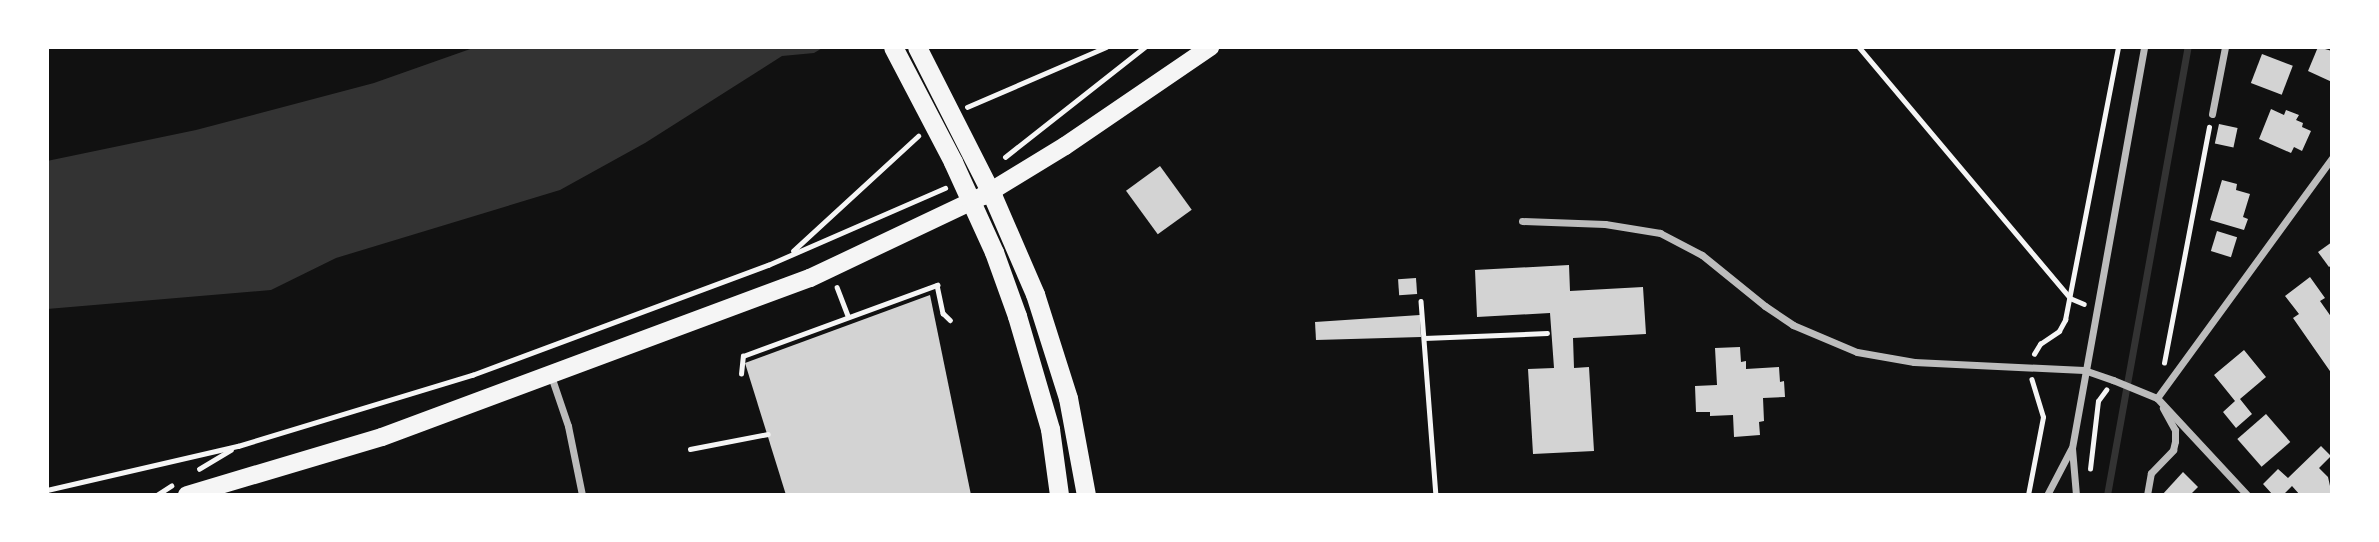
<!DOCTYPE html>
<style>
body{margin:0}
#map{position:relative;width:2379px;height:542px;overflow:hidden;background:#111;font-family:"Fira Sans Condensed",sans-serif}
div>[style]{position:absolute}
.water>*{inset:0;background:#333}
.stream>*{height:7px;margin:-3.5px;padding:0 3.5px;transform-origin:3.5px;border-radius:3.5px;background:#333}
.building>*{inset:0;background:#d3d3d3;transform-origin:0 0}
.path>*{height:4.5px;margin:-2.25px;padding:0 2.25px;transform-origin:2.25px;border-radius:2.25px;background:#f5f5f5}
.minor>*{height:7px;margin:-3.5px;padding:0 3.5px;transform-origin:3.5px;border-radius:3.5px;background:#bcbcbc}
.primary>*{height:18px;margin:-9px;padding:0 9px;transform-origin:9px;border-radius:9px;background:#f5f5f5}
.trunk>*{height:19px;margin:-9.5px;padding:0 9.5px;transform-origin:9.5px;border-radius:9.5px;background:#f5f5f5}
span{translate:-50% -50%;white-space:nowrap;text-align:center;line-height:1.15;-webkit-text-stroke:7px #fff;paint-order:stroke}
.frame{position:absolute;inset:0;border:49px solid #fff;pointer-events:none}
</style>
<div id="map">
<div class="water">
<i style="clip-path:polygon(476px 47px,824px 47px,814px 53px,782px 56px,645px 143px,560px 190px,336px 258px,271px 290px,47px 309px,47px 161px,196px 130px,374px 83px)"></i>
</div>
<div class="stream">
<i style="left:2107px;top:495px;width:455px;rotate:-79.8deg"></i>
</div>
<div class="building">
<i style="clip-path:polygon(2318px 47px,2332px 51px,2332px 82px,2308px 71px)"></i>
<i style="left:2262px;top:54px;width:33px;height:31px;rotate:21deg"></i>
<i style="clip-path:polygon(2271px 109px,2284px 115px,2286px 110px,2299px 115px,2296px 120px,2303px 123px,2302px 127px,2311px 131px,2302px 151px,2294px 147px,2291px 153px,2259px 139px)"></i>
<i style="left:2219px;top:124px;width:19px;height:20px;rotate:12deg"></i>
<i style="left:1160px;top:166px;width:54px;height:42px;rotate:54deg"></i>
<i style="clip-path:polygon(2222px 180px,2237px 184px,2236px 190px,2250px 194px,2243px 217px,2248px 219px,2244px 230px,2210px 220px)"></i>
<i style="left:2217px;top:231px;width:21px;height:21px;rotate:17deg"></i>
<i style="clip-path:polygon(2332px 242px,2332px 265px,2329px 267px,2318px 252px)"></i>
<i style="clip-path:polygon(1569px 265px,1570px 291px,1643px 287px,1646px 334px,1573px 338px,1574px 368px,1589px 367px,1594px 451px,1533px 454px,1528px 369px,1554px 368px,1550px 313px,1477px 317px,1475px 270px)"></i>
<i style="clip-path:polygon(2310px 277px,2325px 298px,2320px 301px,2332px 318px,2332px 374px,2293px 318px,2299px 314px,2285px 296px)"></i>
<i style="left:1416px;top:278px;width:16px;height:18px;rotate:86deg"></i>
<i style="clip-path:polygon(930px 295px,971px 495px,786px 495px,745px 363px)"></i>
<i style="clip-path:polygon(1420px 315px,1421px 337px,1316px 340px,1315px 322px)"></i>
<i style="clip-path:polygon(1740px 347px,1741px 362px,1746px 361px,1746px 369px,1779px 367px,1780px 382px,1784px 381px,1785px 397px,1763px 398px,1764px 421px,1759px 422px,1760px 435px,1734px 437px,1733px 415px,1710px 416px,1710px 412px,1696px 412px,1695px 386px,1717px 385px,1715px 348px)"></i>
<i style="clip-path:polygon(2244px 350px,2266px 377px,2240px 399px,2252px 414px,2236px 428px,2223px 412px,2235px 401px,2214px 375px)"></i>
<i style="left:2266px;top:414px;width:37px;height:38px;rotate:49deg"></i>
<i style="clip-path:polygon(2321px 446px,2331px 456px,2319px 468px,2328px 477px,2332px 495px,2300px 495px,2292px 486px,2283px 495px,2273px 495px,2263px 484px,2278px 469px,2288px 478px)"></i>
<i style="clip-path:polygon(2183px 472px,2198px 487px,2190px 495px,2162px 495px)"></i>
</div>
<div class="path">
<i style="left:1859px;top:47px;width:328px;rotate:49.9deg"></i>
<i style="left:2070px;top:298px;width:15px;rotate:23deg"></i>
<i style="left:967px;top:107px;width:151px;rotate:-23.3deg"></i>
<i style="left:1005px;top:157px;width:178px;rotate:-38.2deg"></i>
<i style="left:793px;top:251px;width:170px;rotate:-42.6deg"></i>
<i style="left:837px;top:287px;width:31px;rotate:69deg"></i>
<i style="left:1421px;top:301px;width:195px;rotate:85.6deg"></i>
<i style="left:1424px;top:338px;width:123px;rotate:-2.3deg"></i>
<i style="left:2034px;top:354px;width:12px;rotate:-59deg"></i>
<i style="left:2040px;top:344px;width:23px;rotate:-34deg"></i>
<i style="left:2059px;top:331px;width:13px;rotate:-61deg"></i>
<i style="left:2065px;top:320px;width:278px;rotate:-79deg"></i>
<i style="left:2164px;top:363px;width:240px;rotate:-79.2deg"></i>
<i style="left:741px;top:374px;width:18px;rotate:-84deg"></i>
<i style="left:743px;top:356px;width:207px;rotate:-20.1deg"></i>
<i style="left:937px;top:285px;width:29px;rotate:78deg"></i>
<i style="left:943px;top:313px;width:10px;rotate:45deg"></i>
<i style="left:690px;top:449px;width:79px;rotate:-10.9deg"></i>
<i style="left:199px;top:469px;width:37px;rotate:-31deg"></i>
<i style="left:2090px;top:469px;width:68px;rotate:-83.3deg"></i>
<i style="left:2098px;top:401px;width:14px;rotate:-54deg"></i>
<i style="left:47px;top:490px;width:196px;rotate:-13deg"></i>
<i style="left:238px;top:446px;width:245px;rotate:-16.9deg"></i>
<i style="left:472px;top:375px;width:316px;rotate:-20.4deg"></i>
<i style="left:768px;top:265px;width:193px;rotate:-23.5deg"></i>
<i style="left:157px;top:495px;width:17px;rotate:-33deg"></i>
<i style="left:2028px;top:495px;width:79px;rotate:-79.1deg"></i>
<i style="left:2043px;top:417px;width:39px;rotate:-107deg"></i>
</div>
<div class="minor">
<i style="left:2212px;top:114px;width:68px;rotate:-79deg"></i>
<i style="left:1522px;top:221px;width:83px;rotate:2.1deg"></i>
<i style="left:1605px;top:224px;width:56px;rotate:9.3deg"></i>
<i style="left:1660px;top:233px;width:47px;rotate:27.6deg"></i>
<i style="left:1702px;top:255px;width:81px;rotate:39deg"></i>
<i style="left:1765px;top:306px;width:34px;rotate:34deg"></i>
<i style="left:1793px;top:325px;width:69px;rotate:22.9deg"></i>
<i style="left:1857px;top:352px;width:58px;rotate:10deg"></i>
<i style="left:1914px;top:362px;width:170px;rotate:2.7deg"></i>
<i style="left:2084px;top:370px;width:31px;rotate:19deg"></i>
<i style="left:2113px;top:380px;width:48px;rotate:22.2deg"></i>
<i style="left:2157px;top:398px;width:132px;rotate:47.1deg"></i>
<i style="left:551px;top:376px;width:53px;rotate:71.2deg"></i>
<i style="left:568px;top:426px;width:70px;rotate:78.5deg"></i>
<i style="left:2157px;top:398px;width:297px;rotate:-53.9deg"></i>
<i style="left:2047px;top:495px;width:52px;rotate:-62.4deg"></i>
<i style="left:2076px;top:495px;width:47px;rotate:-94.9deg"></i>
<i style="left:2072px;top:448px;width:407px;rotate:-79.8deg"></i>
<i style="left:2147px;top:495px;width:22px;rotate:-80deg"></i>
<i style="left:2151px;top:473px;width:32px;rotate:-46deg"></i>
<i style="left:2173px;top:450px;width:9px;rotate:-77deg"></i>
<i style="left:2175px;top:441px;width:11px;rotate:-90deg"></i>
<i style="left:2175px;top:430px;width:25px;rotate:-119deg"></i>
</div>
<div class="primary">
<i style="left:187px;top:495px;width:203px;rotate:-16.6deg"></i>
<i style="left:382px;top:437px;width:457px;rotate:-20.4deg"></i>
<i style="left:810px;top:278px;width:191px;rotate:-25.4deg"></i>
<i style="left:983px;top:196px;width:96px;rotate:-31.4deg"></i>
<i style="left:1065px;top:146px;width:176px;rotate:-34.3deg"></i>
</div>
<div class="trunk">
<i style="left:893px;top:47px;width:130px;rotate:62.4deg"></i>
<i style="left:953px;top:162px;width:99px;rotate:65.5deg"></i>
<i style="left:994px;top:252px;width:68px;rotate:70.2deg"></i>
<i style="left:1017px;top:316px;width:118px;rotate:73.7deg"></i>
<i style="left:1050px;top:429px;width:67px;rotate:82.2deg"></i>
<i style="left:917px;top:47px;width:168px;rotate:63.1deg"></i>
<i style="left:993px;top:197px;width:106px;rotate:66.6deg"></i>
<i style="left:1035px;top:294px;width:109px;rotate:72.4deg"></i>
<i style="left:1068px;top:398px;width:99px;rotate:79.5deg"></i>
</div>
<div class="frame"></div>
</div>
